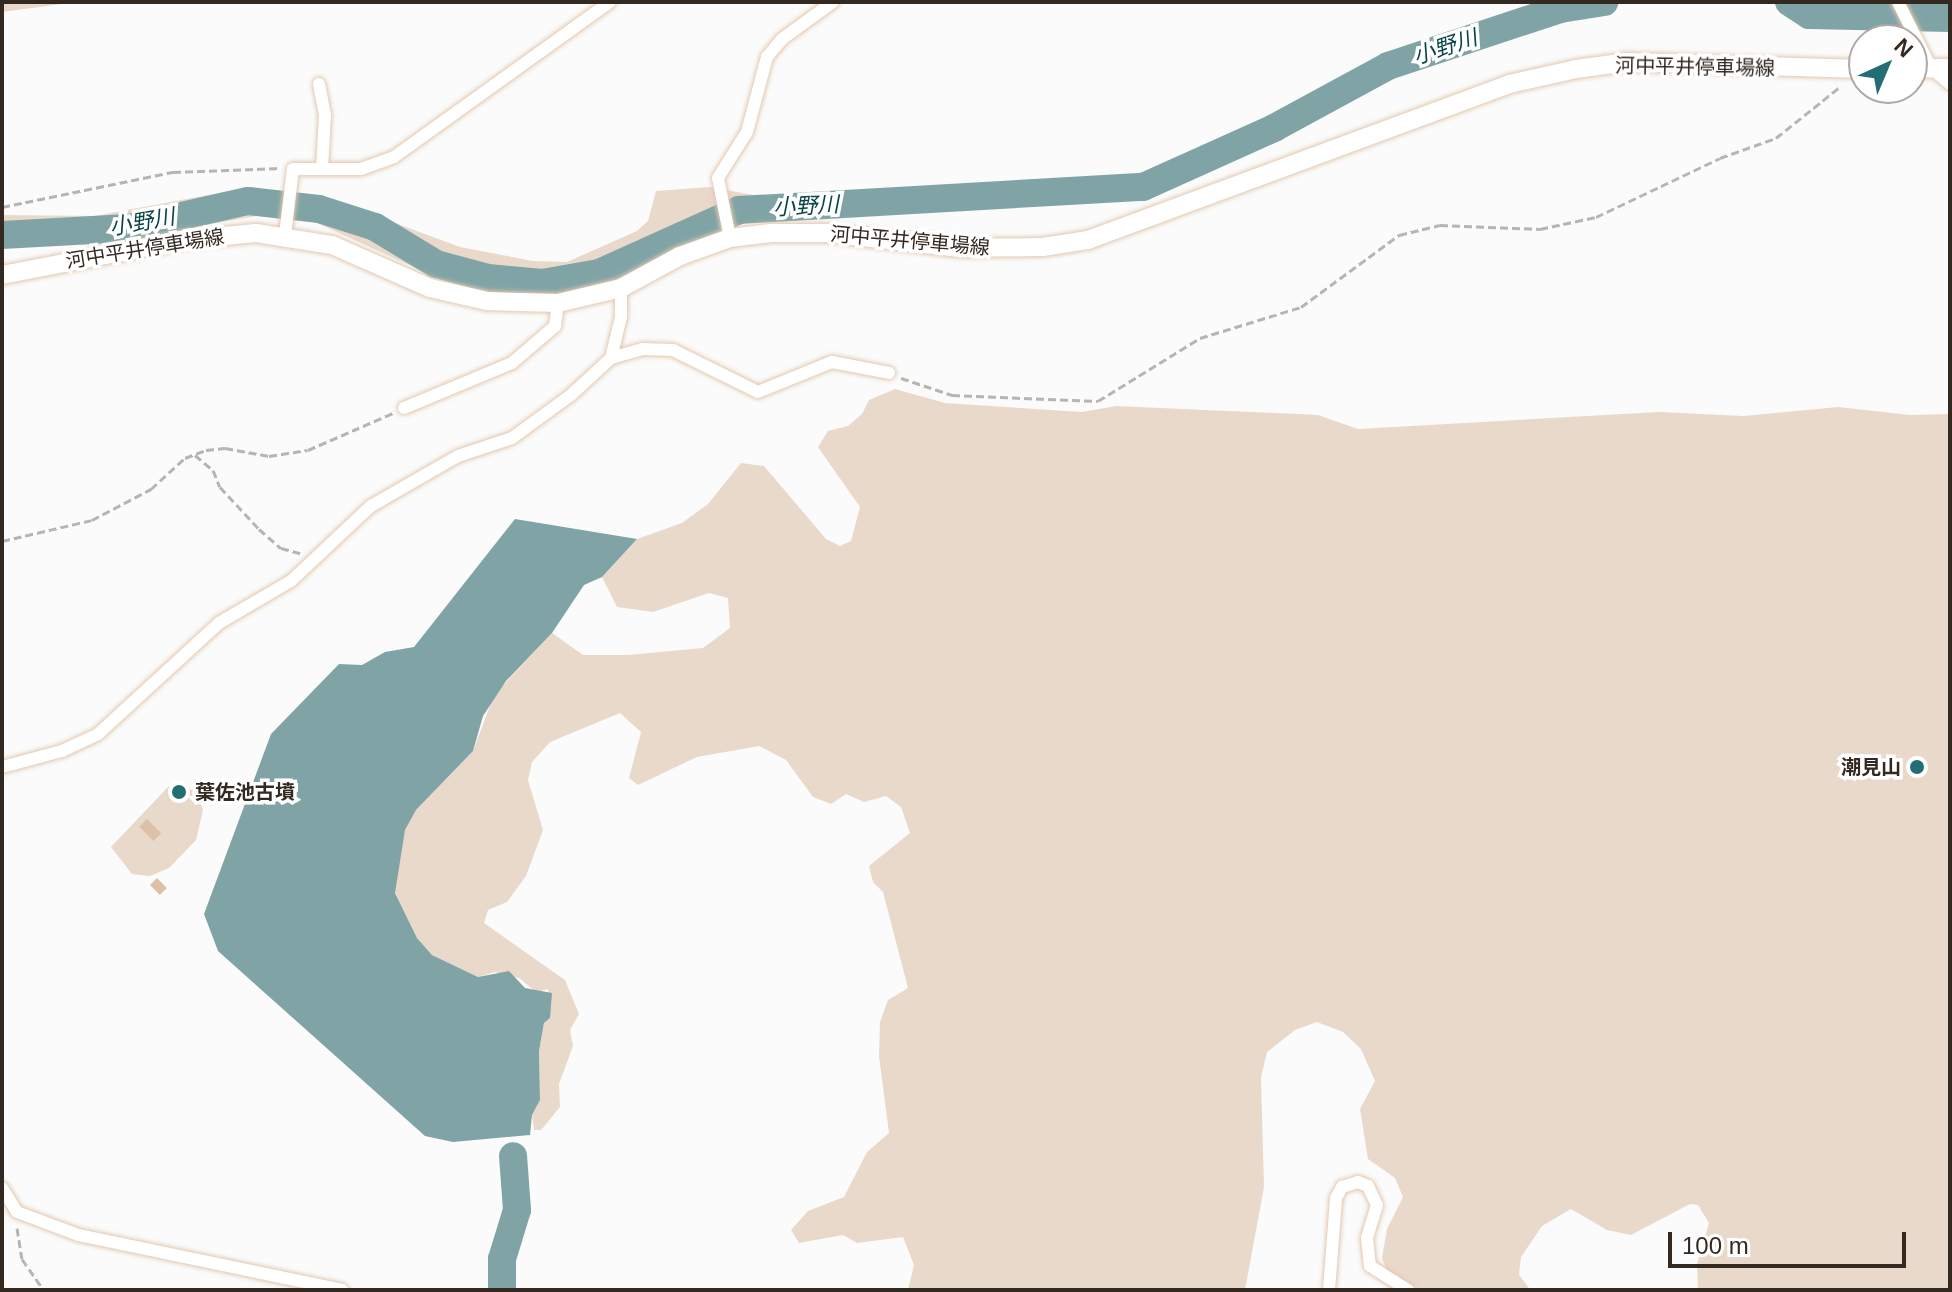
<!DOCTYPE html>
<meta charset="utf-8">
<style>
body{margin:0}
#map{position:relative;width:1952px;height:1292px;overflow:hidden;background:#fbfbfb;font-family:Arial,"Noto Sans JP",sans-serif}
div>[style]{position:absolute}
.green>*{inset:0;background:#e9d9ca}
.water>*{inset:0;background:#80a4a6}
.river>*{height:28px;margin:-14px;padding:0 14px;transform-origin:14px;border-radius:14px;background:#80a4a6}
.building>*{inset:0;background:#dcc1a8;transform-origin:0 0}
.path>*{height:3px;margin-top:-1.5px;transform-origin:0;background:repeating-linear-gradient(90deg,#b8b4b1 0 8px,transparent 0 12px)}
.roads{filter:drop-shadow(0 0 2px #e3c8af) drop-shadow(0 0 2px #e3c8af)}
.minor>*{height:12px;margin:-6px;padding:0 6px;transform-origin:6px;border-radius:6px;background:#fff}
.secondary>*{height:18px;margin:-9px;padding:0 9px;transform-origin:9px;border-radius:9px;background:#fff}
.dots>*{width:22px;height:22px;translate:-50% -50%;box-sizing:border-box;border:4px solid #fff;border-radius:50%}
span{translate:-50% -50%;white-space:nowrap;text-align:center;line-height:1.15;-webkit-text-stroke:7px #fff;paint-order:stroke}
.street-label{font-size:20px;color:#342920}
.poi-label{font-size:20px;color:#342920;font-weight:700}
.right{translate:-100% -50%;text-align:right}
.left{translate:0 -50%;text-align:left}
.water-label{font-size:22px;color:#094446;font-style:italic}
.frame{position:absolute;inset:0;border:4px solid #342920;pointer-events:none}
.north{position:absolute;left:1848px;top:24px;width:80px;height:80px;box-sizing:border-box;background:#fff;border:2px solid #aea9a6;border-radius:50%;rotate:44deg;font-size:22px;font-weight:700;line-height:32px;text-align:center;color:#342920}
.north::after{content:'';display:block;margin:auto;width:28px;height:36px;background:#236e72;clip-path:polygon(50% 0,100% 100%,50% 72%,0 100%)}
.scale{position:absolute;left:1668px;top:1232px;width:238px;height:36px;box-sizing:border-box;border:4px solid #342920;border-top:0;padding-left:10px;font-size:24px;line-height:28px;white-space:nowrap;color:#342920;-webkit-text-stroke:6px #fff;paint-order:stroke}
</style>
<div id="map">
<div class="green">
<i style="clip-path:polygon(2px 2px,77px 2px,2px 12px)"></i>
<i style="clip-path:polygon(251px 187px,341px 203px,460px 247px,533px 261px,567px 262px,637px 231px,648px 221px,656px 191px,710px 187px,801px 204px,711px 233px,606px 280px,540px 292px,442px 280px,317px 223px,257px 216px,121px 239px,2px 242px,2px 215px,95px 216px)"></i>
<i style="clip-path:polygon(895px 389px,945px 403px,1082px 412px,1116px 406px,1318px 415px,1358px 429px,1659px 412px,1744px 416px,1838px 407px,1910px 415px,1950px 414px,1950px 1290px,1698px 1290px,1697px 1264px,1709px 1223px,1698px 1205px,1690px 1204px,1631px 1235px,1607px 1230px,1571px 1209px,1542px 1226px,1521px 1257px,1519px 1275px,1529px 1288px,1552px 1290px,1419px 1290px,1387px 1271px,1382px 1258px,1387px 1229px,1403px 1197px,1395px 1178px,1368px 1159px,1360px 1109px,1375px 1081px,1361px 1049px,1343px 1032px,1317px 1022px,1295px 1030px,1267px 1052px,1261px 1077px,1264px 1187px,1245px 1290px,908px 1290px,914px 1265px,903px 1237px,857px 1243px,843px 1235px,799px 1243px,791px 1230px,808px 1211px,844px 1197px,867px 1152px,889px 1133px,879px 1056px,880px 1022px,888px 1000px,908px 988px,883px 892px,873px 882px,869px 866px,910px 833px,901px 807px,886px 796px,864px 802px,846px 794px,831px 804px,813px 797px,786px 760px,759px 746px,697px 757px,638px 785px,629px 778px,641px 732px,620px 713px,550px 742px,532px 762px,528px 780px,543px 830px,526px 876px,507px 902px,488px 910px,484px 923px,565px 980px,579px 1014px,570px 1030px,573px 1046px,559px 1084px,560px 1107px,541px 1130px,534px 1130px,532px 1115px,540px 1100px,539px 1051px,544px 1023px,550px 1018px,548px 989px,536px 992px,519px 978px,495px 972px,478px 977px,432px 955px,417px 938px,395px 893px,393px 879px,405px 830px,416px 810px,473px 751px,494px 695px,552px 633px,583px 655px,628px 655px,703px 648px,730px 628px,728px 598px,709px 593px,653px 612px,617px 607px,602px 577px,637px 539px,682px 523px,708px 504px,741px 463px,764px 466px,826px 539px,840px 546px,851px 541px,860px 507px,818px 447px,828px 431px,848px 426px,862px 414px,869px 400px)"></i>
<i style="clip-path:polygon(183px 783px,198px 795px,203px 810px,196px 840px,169px 868px,150px 876px,132px 874px,111px 847px,168px 787px)"></i>
</div>
<div class="water">
<i style="clip-path:polygon(515px 519px,637px 539px,602px 577px,584px 585px,552px 633px,506px 681px,483px 716px,473px 751px,416px 810px,405px 830px,395px 893px,417px 938px,432px 955px,478px 977px,509px 971px,525px 988px,552px 993px,550px 1018px,544px 1023px,539px 1051px,540px 1100px,532px 1115px,530px 1135px,453px 1142px,425px 1136px,218px 951px,204px 914px,271px 734px,339px 664px,362px 665px,385px 652px,414px 647px)"></i>
</div>
<div class="river">
<i style="left:1789px;top:2px;width:24px;rotate:33deg"></i>
<i style="left:1809px;top:15px;width:141px;rotate:1.2deg"></i>
<i style="left:2px;top:235px;width:127px;rotate:-3.2deg"></i>
<i style="left:129px;top:228px;width:122px;rotate:-12.8deg"></i>
<i style="left:248px;top:201px;width:71px;rotate:6.4deg"></i>
<i style="left:319px;top:209px;width:59px;rotate:17.8deg"></i>
<i style="left:375px;top:227px;width:71px;rotate:31.2deg"></i>
<i style="left:436px;top:264px;width:54px;rotate:15.1deg"></i>
<i style="left:488px;top:278px;width:54px;rotate:5.3deg"></i>
<i style="left:542px;top:283px;width:58px;rotate:-10deg"></i>
<i style="left:599px;top:273px;width:154px;rotate:-24.2deg"></i>
<i style="left:739px;top:210px;width:405px;rotate:-3.3deg"></i>
<i style="left:1143px;top:187px;width:144px;rotate:-24.2deg"></i>
<i style="left:1274px;top:128px;width:130px;rotate:-28.5deg"></i>
<i style="left:1388px;top:66px;width:181px;rotate:-18.3deg"></i>
<i style="left:1560px;top:9px;width:45px;rotate:-9deg"></i>
<i style="left:502px;top:1290px;width:31px;rotate:-90deg"></i>
<i style="left:502px;top:1259px;width:51px;rotate:-73deg"></i>
<i style="left:517px;top:1210px;width:54px;rotate:-94.2deg"></i>
</div>
<div class="building">
<i style="left:147px;top:819px;width:20px;height:11px;rotate:45deg"></i>
<i style="left:157px;top:878px;width:14px;height:10px;rotate:45deg"></i>
</div>
<div class="path">
<i style="left:2px;top:207px;width:175px;rotate:-11.6deg"></i>
<i style="left:173px;top:172px;width:108px;rotate:-2.1deg"></i>
<i style="left:901px;top:378px;width:54px;rotate:18.4deg"></i>
<i style="left:952px;top:395px;width:146px;rotate:2.4deg"></i>
<i style="left:1098px;top:401px;width:120px;rotate:-31.7deg"></i>
<i style="left:1200px;top:338px;width:106px;rotate:-17.1deg"></i>
<i style="left:1301px;top:307px;width:122px;rotate:-36.3deg"></i>
<i style="left:1399px;top:235px;width:42px;rotate:-13.7deg"></i>
<i style="left:1440px;top:225px;width:100px;rotate:2.3deg"></i>
<i style="left:1540px;top:229px;width:57px;rotate:-12.1deg"></i>
<i style="left:1596px;top:217px;width:137px;rotate:-25.4deg"></i>
<i style="left:1720px;top:158px;width:59px;rotate:-19.7deg"></i>
<i style="left:1776px;top:138px;width:83px;rotate:-38.7deg"></i>
<i style="left:195px;top:455px;width:23px;rotate:40deg"></i>
<i style="left:213px;top:470px;width:18px;rotate:68deg"></i>
<i style="left:220px;top:487px;width:57px;rotate:47.1deg"></i>
<i style="left:259px;top:529px;width:29px;rotate:41deg"></i>
<i style="left:281px;top:548px;width:20px;rotate:15deg"></i>
<i style="left:2px;top:541px;width:92px;rotate:-13.1deg"></i>
<i style="left:92px;top:520px;width:67px;rotate:-27.7deg"></i>
<i style="left:151px;top:489px;width:46px;rotate:-42.4deg"></i>
<i style="left:185px;top:458px;width:22px;rotate:-21deg"></i>
<i style="left:206px;top:450px;width:19px;rotate:-6deg"></i>
<i style="left:225px;top:448px;width:45px;rotate:10.3deg"></i>
<i style="left:269px;top:456px;width:39px;rotate:-9deg"></i>
<i style="left:308px;top:450px;width:93px;rotate:-23.5deg"></i>
<i style="left:17px;top:1228px;width:31px;rotate:81deg"></i>
<i style="left:22px;top:1259px;width:38px;rotate:55deg"></i>
</div>
<div class="roads">
<div class="minor">
<i style="left:1898px;top:2px;width:74px;rotate:63.4deg"></i>
<i style="left:1931px;top:68px;width:25px;rotate:40deg"></i>
<i style="left:319px;top:84px;width:32px;rotate:79deg"></i>
<i style="left:325px;top:115px;width:54px;rotate:93.2deg"></i>
<i style="left:285px;top:235px;width:66px;rotate:-83.1deg"></i>
<i style="left:293px;top:169px;width:68px"></i>
<i style="left:361px;top:169px;width:35px;rotate:-20deg"></i>
<i style="left:394px;top:157px;width:266px;rotate:-35.7deg"></i>
<i style="left:730px;top:238px;width:61px;rotate:-101.3deg"></i>
<i style="left:718px;top:178px;width:54px;rotate:-57.8deg"></i>
<i style="left:747px;top:132px;width:78px;rotate:-75.1deg"></i>
<i style="left:767px;top:57px;width:23px;rotate:-50deg"></i>
<i style="left:782px;top:39px;width:63px;rotate:-36deg"></i>
<i style="left:611px;top:358px;width:32px;rotate:-16deg"></i>
<i style="left:642px;top:349px;width:31px;rotate:2deg"></i>
<i style="left:673px;top:350px;width:95px;rotate:26.3deg"></i>
<i style="left:758px;top:392px;width:80px;rotate:-22.1deg"></i>
<i style="left:832px;top:362px;width:58px;rotate:10.9deg"></i>
<i style="left:404px;top:408px;width:117px;rotate:-22.6deg"></i>
<i style="left:512px;top:363px;width:57px;rotate:-40.7deg"></i>
<i style="left:555px;top:326px;width:23px;rotate:-83deg"></i>
<i style="left:2px;top:767px;width:62px;rotate:-14.9deg"></i>
<i style="left:62px;top:751px;width:40px;rotate:-25deg"></i>
<i style="left:98px;top:734px;width:164px;rotate:-42.5deg"></i>
<i style="left:219px;top:623px;width:83px;rotate:-30.3deg"></i>
<i style="left:291px;top:581px;width:110px;rotate:-43.2deg"></i>
<i style="left:371px;top:506px;width:100px;rotate:-29.9deg"></i>
<i style="left:458px;top:456px;width:57px;rotate:-18.4deg"></i>
<i style="left:512px;top:438px;width:73px;rotate:-36.1deg"></i>
<i style="left:571px;top:395px;width:54px;rotate:-42.8deg"></i>
<i style="left:611px;top:358px;width:42px;rotate:-76.3deg"></i>
<i style="left:621px;top:317px;width:29px;rotate:-90deg"></i>
<i style="left:2px;top:1188px;width:28px;rotate:58deg"></i>
<i style="left:17px;top:1212px;width:66px;rotate:20.4deg"></i>
<i style="left:79px;top:1235px;width:269px;rotate:11.8deg"></i>
<i style="left:1329px;top:1290px;width:92px;rotate:-85.6deg"></i>
<i style="left:1336px;top:1198px;width:13px;rotate:-61deg"></i>
<i style="left:1342px;top:1187px;width:17px;rotate:-17deg"></i>
<i style="left:1358px;top:1182px;width:11px;rotate:22deg"></i>
<i style="left:1368px;top:1186px;width:21px;rotate:65deg"></i>
<i style="left:1377px;top:1205px;width:34px;rotate:107deg"></i>
<i style="left:1367px;top:1238px;width:28px;rotate:84deg"></i>
<i style="left:1370px;top:1266px;width:45px;rotate:32.3deg"></i>
</div>
<div class="secondary">
<i style="left:1912px;top:69px;width:38px;rotate:-2deg"></i>
<i style="left:2px;top:275px;width:184px;rotate:-10.9deg"></i>
<i style="left:183px;top:240px;width:73px;rotate:-5.5deg"></i>
<i style="left:256px;top:233px;width:77px;rotate:9deg"></i>
<i style="left:332px;top:245px;width:107px;rotate:23.7deg"></i>
<i style="left:430px;top:288px;width:58px;rotate:12.8deg"></i>
<i style="left:487px;top:301px;width:71px;rotate:1.6deg"></i>
<i style="left:558px;top:303px;width:65px;rotate:-13.4deg"></i>
<i style="left:621px;top:288px;width:67px;rotate:-28.5deg"></i>
<i style="left:680px;top:256px;width:53px;rotate:-19.8deg"></i>
<i style="left:730px;top:238px;width:41px;rotate:-7deg"></i>
<i style="left:771px;top:233px;width:56px"></i>
<i style="left:827px;top:233px;width:135px;rotate:6.4deg"></i>
<i style="left:961px;top:248px;width:82px;rotate:-0.7deg"></i>
<i style="left:1043px;top:247px;width:46px;rotate:-8.8deg"></i>
<i style="left:1088px;top:240px;width:449px;rotate:-20.3deg"></i>
<i style="left:1509px;top:84px;width:69px;rotate:-12.6deg"></i>
<i style="left:1576px;top:69px;width:51px;rotate:-7.8deg"></i>
<i style="left:1627px;top:62px;width:237px;rotate:1.7deg"></i>
</div>
</div>
<div class="dots">
<i style="left:1917px;top:767px;background:#236e72"></i>
<i style="left:179px;top:792px;background:#236e72"></i>
</div>
<div class="street-label">
<span style="left:1695px;top:67px;rotate:1deg">河中平井停車場線</span>
<span style="left:910px;top:241px;rotate:5deg">河中平井停車場線</span>
<span style="left:145px;top:249px;rotate:-9deg">河中平井停車場線</span>
</div>
<div class="poi-label">
<span class="right" style="left:1901px;top:767px">潮見山</span>
<span class="left" style="left:195px;top:792px">葉佐池古墳</span>
</div>
<div class="water-label">
<span style="left:1445px;top:47px;rotate:-18deg">小野川</span>
<span style="left:806px;top:206px;rotate:-3deg">小野川</span>
<span style="left:142px;top:222px;rotate:-10deg">小野川</span>
</div>
<div class="frame"></div>
<div class="north">N</div>
<div class="scale">100 m</div>
</div>
